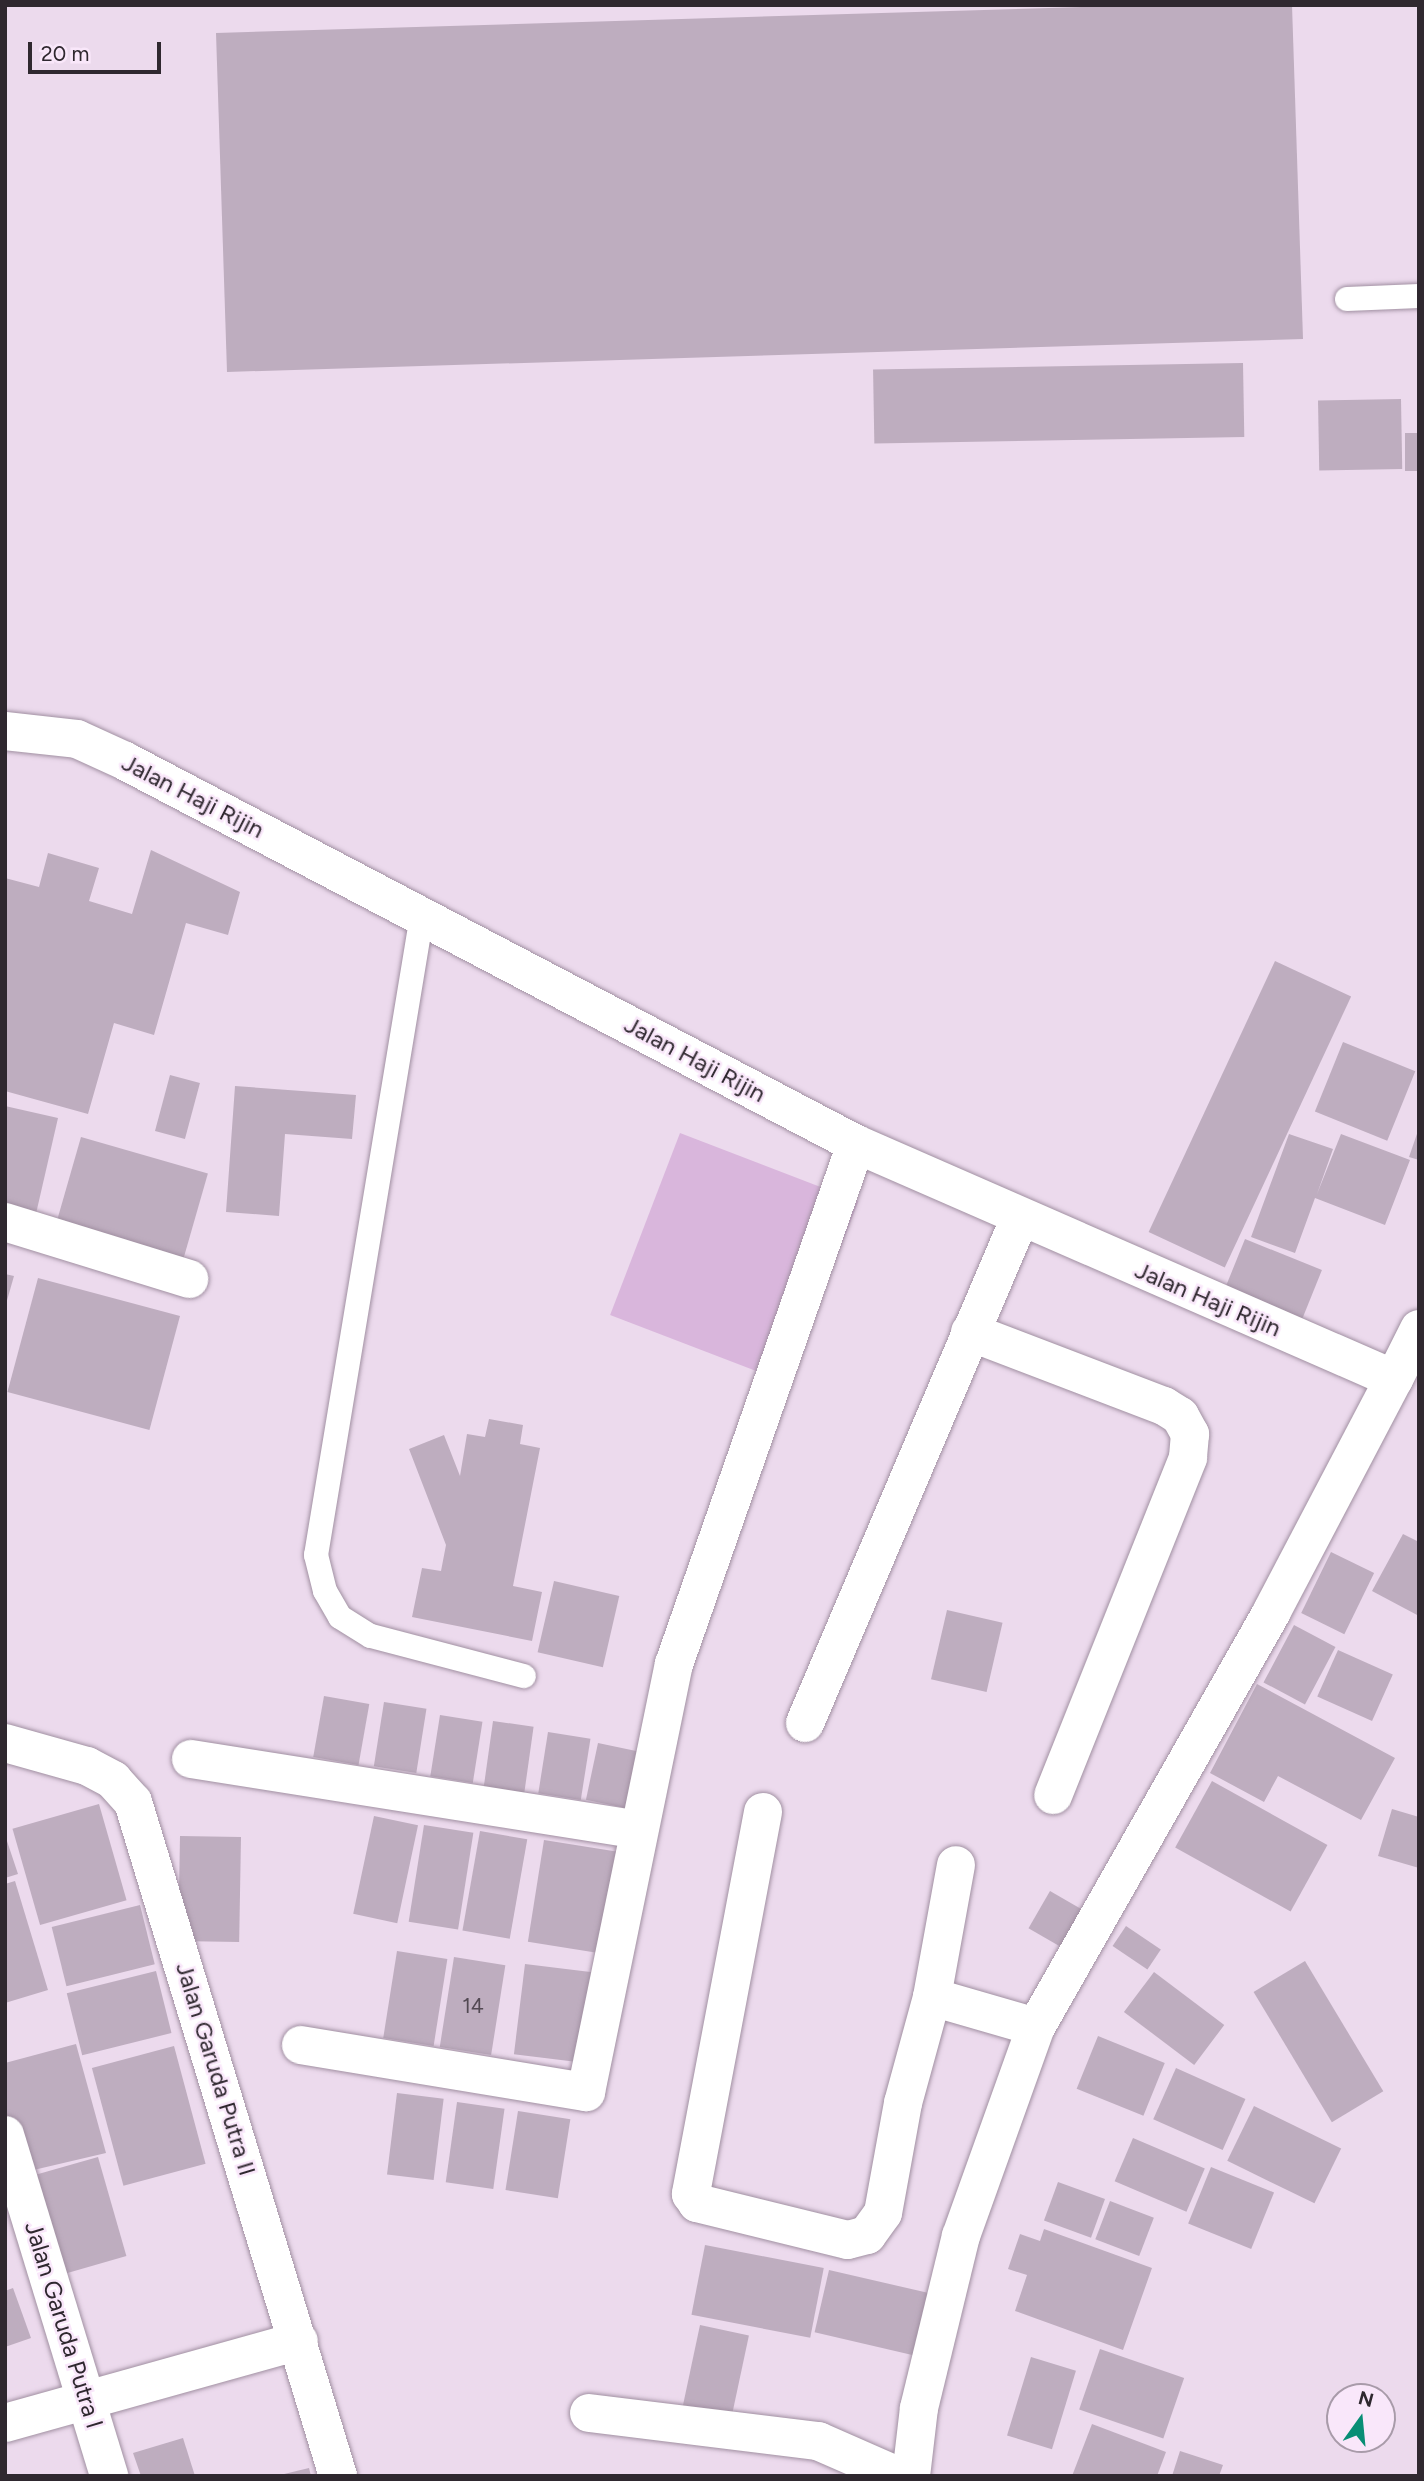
<!DOCTYPE html>
<style>
body{margin:0}
#map{position:relative;width:1424px;height:2481px;overflow:hidden;background:#ecdaed;font-family:Figtree,sans-serif}
div>[style]{position:absolute}
.green>*{inset:0;background:#d9b6dc;transform-origin:0 0}
.building>*{inset:0;background:#beadbf;transform-origin:0 0}
.roads{filter:drop-shadow(0 0 2px #a190a2) drop-shadow(0 0 2px #a190a2)}
.service>*{height:24px;margin:-12px;padding:0 12px;transform-origin:12px;border-radius:12px;background:#fff}
.minor>*{height:38px;margin:-19px;padding:0 19px;transform-origin:19px;border-radius:19px;background:#fff}
.tertiary>*{height:38px;margin:-19px;padding:0 19px;transform-origin:19px;border-radius:19px;background:#fff}
span{translate:-50% -50%;white-space:nowrap;text-align:center;line-height:1.15;-webkit-text-stroke:5px #f9e7fa;paint-order:stroke}
.number-label{font-size:21px;color:#534953}
.number-label span{-webkit-text-stroke-width:0}
.street-label{font-size:24px;color:#2f282f}
.frame{position:absolute;inset:0;border:7px solid #2f282f;pointer-events:none}
.north{position:absolute;left:1326px;top:2383px;width:70px;height:70px;box-sizing:border-box;background:#f9e7fa;border:2px solid #a89ba9;border-radius:50%;rotate:15deg;font-size:19px;font-weight:700;line-height:28px;text-align:center;color:#2f282f}
.north::after{content:'';display:block;margin:auto;width:24px;height:32px;background:#088e75;clip-path:polygon(50% 0,100% 100%,50% 72%,0 100%)}
.scale{position:absolute;left:28px;top:42px;width:133px;height:32px;box-sizing:border-box;border:4px solid #2f282f;border-top:0;padding-left:9px;font-size:21px;line-height:24px;white-space:nowrap;color:#2f282f;-webkit-text-stroke:5px #f9e7fa;paint-order:stroke}
</style>
<div id="map">
<div class="green">
<i style="left:680px;top:1133px;width:191px;height:195px;rotate:21deg"></i>
</div>
<div class="building">
<i style="clip-path:polygon(1147px 5px,1292px 5px,1303px 339px,227px 372px,216px 33px)"></i>
<i style="left:1243px;top:363px;width:74px;height:370px;rotate:89deg"></i>
<i style="left:1401px;top:399px;width:70px;height:83px;rotate:89deg"></i>
<i style="left:1405px;top:433px;width:14px;height:38px"></i>
<i style="clip-path:polygon(151px 850px,240px 892px,228px 935px,186px 923px,154px 1035px,114px 1023px,88px 1114px,5px 1091px,5px 878px,39px 887px,48px 853px,99px 868px,89px 901px,132px 914px)"></i>
<i style="left:1275px;top:961px;width:84px;height:299px;rotate:25deg"></i>
<i style="left:1343px;top:1042px;width:78px;height:75px;rotate:22deg"></i>
<i style="left:170px;top:1075px;width:31px;height:58px;rotate:15deg"></i>
<i style="clip-path:polygon(235px 1086px,356px 1095px,352px 1139px,285px 1134px,279px 1216px,226px 1212px)"></i>
<i style="clip-path:polygon(5px 1106px,58px 1118px,35px 1218px,5px 1211px)"></i>
<i style="clip-path:polygon(1419px 1128px,1419px 1160px,1409px 1157px)"></i>
<i style="clip-path:polygon(1289px 1134px,1333px 1149px,1317px 1194px,1341px 1134px,1410px 1160px,1385px 1225px,1315px 1198px,1295px 1253px,1251px 1237px)"></i>
<i style="left:81px;top:1137px;width:132px;height:95px;rotate:16deg"></i>
<i style="left:1245px;top:1239px;width:83px;height:64px;rotate:22deg"></i>
<i style="clip-path:polygon(5px 1274px,14px 1276px,6px 1304px,5px 1304px)"></i>
<i style="left:38px;top:1278px;width:147px;height:118px;rotate:15deg"></i>
<i style="clip-path:polygon(489px 1419px,523px 1425px,520px 1444px,540px 1448px,513px 1586px,542px 1592px,532px 1641px,412px 1617px,422px 1568px,441px 1571px,446px 1545px,409px 1449px,444px 1435px,460px 1476px,467px 1434px,485px 1437px)"></i>
<i style="clip-path:polygon(1403px 1534px,1419px 1542px,1419px 1616px,1372px 1591px)"></i>
<i style="left:1331px;top:1552px;width:48px;height:68px;rotate:26deg"></i>
<i style="left:554px;top:1581px;width:67px;height:73px;rotate:13deg"></i>
<i style="left:947px;top:1610px;width:57px;height:71px;rotate:13deg"></i>
<i style="left:1294px;top:1625px;width:47px;height:65px;rotate:28deg"></i>
<i style="left:1338px;top:1650px;width:60px;height:51px;rotate:24deg"></i>
<i style="clip-path:polygon(1257px 1684px,1395px 1758px,1361px 1820px,1278px 1776px,1264px 1802px,1210px 1773px)"></i>
<i style="left:324px;top:1696px;width:46px;height:62px;rotate:10deg"></i>
<i style="left:384px;top:1702px;width:43px;height:65px;rotate:9deg"></i>
<i style="left:440px;top:1715px;width:43px;height:62px;rotate:9deg"></i>
<i style="left:493px;top:1721px;width:41px;height:68px;rotate:8deg"></i>
<i style="left:548px;top:1732px;width:43px;height:62px;rotate:9deg"></i>
<i style="left:598px;top:1743px;width:45px;height:58px;rotate:12deg"></i>
<i style="left:1212px;top:1781px;width:132px;height:76px;rotate:29deg"></i>
<i style="left:99px;top:1804px;width:100px;height:90px;rotate:74deg"></i>
<i style="clip-path:polygon(1392px 1809px,1419px 1817px,1419px 1868px,1378px 1856px)"></i>
<i style="left:374px;top:1816px;width:45px;height:100px;rotate:12deg"></i>
<i style="left:424px;top:1825px;width:50px;height:98px;rotate:9deg"></i>
<i style="left:480px;top:1831px;width:48px;height:101px;rotate:10deg"></i>
<i style="clip-path:polygon(5px 1835px,18px 1874px,5px 1878px)"></i>
<i style="left:180px;top:1836px;width:61px;height:105px;rotate:1deg"></i>
<i style="left:544px;top:1840px;width:73px;height:103px;rotate:9deg"></i>
<i style="clip-path:polygon(15px 1881px,48px 1990px,5px 2003px,5px 1884px)"></i>
<i style="left:1050px;top:1891px;width:39px;height:43px;rotate:30deg"></i>
<i style="left:140px;top:1905px;width:61px;height:91px;rotate:76deg"></i>
<i style="left:1126px;top:1926px;width:42px;height:24px;rotate:34deg"></i>
<i style="left:397px;top:1951px;width:51px;height:88px;rotate:9deg"></i>
<i style="left:454px;top:1957px;width:52px;height:91px;rotate:9deg"></i>
<i style="left:1305px;top:1961px;width:152px;height:60px;rotate:59deg"></i>
<i style="left:525px;top:1964px;width:70px;height:91px;rotate:7deg"></i>
<i style="left:156px;top:1971px;width:64px;height:92px;rotate:76deg"></i>
<i style="left:1154px;top:1972px;width:88px;height:50px;rotate:37deg"></i>
<i style="left:1098px;top:2036px;width:72px;height:57px;rotate:22deg"></i>
<i style="clip-path:polygon(76px 2044px,106px 2153px,25px 2172px,5px 2119px,5px 2063px)"></i>
<i style="left:174px;top:2046px;width:122px;height:85px;rotate:75deg"></i>
<i style="left:1176px;top:2068px;width:76px;height:56px;rotate:24deg"></i>
<i style="left:397px;top:2093px;width:47px;height:82px;rotate:7deg"></i>
<i style="left:457px;top:2102px;width:48px;height:81px;rotate:8deg"></i>
<i style="left:1254px;top:2106px;width:97px;height:61px;rotate:26deg"></i>
<i style="left:518px;top:2111px;width:53px;height:80px;rotate:9deg"></i>
<i style="left:1133px;top:2138px;width:78px;height:47px;rotate:23deg"></i>
<i style="left:98px;top:2157px;width:103px;height:73px;rotate:74deg"></i>
<i style="left:1211px;top:2167px;width:68px;height:61px;rotate:22deg"></i>
<i style="left:1058px;top:2182px;width:50px;height:41px;rotate:20deg"></i>
<i style="left:1110px;top:2201px;width:47px;height:41px;rotate:21deg"></i>
<i style="clip-path:polygon(1044px 2229px,1152px 2268px,1123px 2350px,1015px 2311px,1027px 2275px,1008px 2269px,1020px 2234px,1040px 2241px)"></i>
<i style="left:705px;top:2245px;width:121px;height:71px;rotate:11deg"></i>
<i style="left:829px;top:2270px;width:109px;height:64px;rotate:13deg"></i>
<i style="clip-path:polygon(13px 2288px,31px 2338px,5px 2347px,5px 2291px)"></i>
<i style="left:700px;top:2325px;width:50px;height:84px;rotate:12deg"></i>
<i style="left:1100px;top:2349px;width:89px;height:64px;rotate:19deg"></i>
<i style="left:1031px;top:2357px;width:47px;height:82px;rotate:17deg"></i>
<i style="clip-path:polygon(1092px 2424px,1166px 2452px,1157px 2476px,1072px 2476px)"></i>
<i style="clip-path:polygon(183px 2438px,195px 2476px,141px 2476px,133px 2453px)"></i>
<i style="clip-path:polygon(1180px 2451px,1223px 2465px,1219px 2476px,1172px 2476px)"></i>
<i style="clip-path:polygon(309px 2468px,311px 2476px,280px 2476px,280px 2475px)"></i>
</div>
<div class="roads">
<div class="service">
<i style="left:1347px;top:299px;width:72px;rotate:-2.4deg"></i>
<i style="left:422px;top:915px;width:649px;rotate:99.4deg"></i>
<i style="left:316px;top:1555px;width:37px;rotate:76deg"></i>
<i style="left:325px;top:1591px;width:30px;rotate:60deg"></i>
<i style="left:340px;top:1617px;width:36px;rotate:32deg"></i>
<i style="left:371px;top:1636px;width:158px;rotate:14.7deg"></i>
</div>
<div class="minor">
<i style="left:5px;top:1222px;width:193px;rotate:17.2deg"></i>
<i style="left:970px;top:1332px;width:208px;rotate:20.9deg"></i>
<i style="left:1164px;top:1406px;width:19px;rotate:32deg"></i>
<i style="left:1180px;top:1416px;width:21px;rotate:61deg"></i>
<i style="left:1190px;top:1434px;width:24px;rotate:95deg"></i>
<i style="left:1188px;top:1458px;width:363px;rotate:111.8deg"></i>
<i style="left:805px;top:1723px;width:547px;rotate:-66.95deg"></i>
<i style="left:5px;top:1743px;width:85px;rotate:15.7deg"></i>
<i style="left:87px;top:1766px;width:30px;rotate:28deg"></i>
<i style="left:113px;top:1780px;width:30px;rotate:48deg"></i>
<i style="left:133px;top:1802px;width:704px;rotate:73.08deg"></i>
<i style="left:191px;top:1759px;width:453px;rotate:9deg"></i>
<i style="left:763px;top:1812px;width:389px;rotate:100.7deg"></i>
<i style="left:691px;top:2194px;width:11px;rotate:56deg"></i>
<i style="left:697px;top:2203px;width:155px;rotate:13.8deg"></i>
<i style="left:848px;top:2240px;width:20px;rotate:-15deg"></i>
<i style="left:867px;top:2235px;width:27px;rotate:-54deg"></i>
<i style="left:883px;top:2213px;width:112px;rotate:-79.7deg"></i>
<i style="left:903px;top:2103px;width:110px;rotate:-74.7deg"></i>
<i style="left:932px;top:1997px;width:108px;rotate:16.1deg"></i>
<i style="left:932px;top:1997px;width:134px;rotate:-79.7deg"></i>
<i style="left:301px;top:2045px;width:289px;rotate:9.4deg"></i>
<i style="left:586px;top:2092px;width:437px;rotate:-78.4deg"></i>
<i style="left:674px;top:1664px;width:551px;rotate:-70.71deg"></i>
<i style="left:5px;top:2135px;width:357px;rotate:73deg"></i>
<i style="left:589px;top:2413px;width:231px;rotate:7deg"></i>
<i style="left:818px;top:2441px;width:87px;rotate:23.6deg"></i>
<i style="left:5px;top:2423px;width:305px;rotate:-15.6deg"></i>
<i style="left:911px;top:2476px;width:68px;rotate:-83.3deg"></i>
<i style="left:919px;top:2408px;width:177px;rotate:-76.3deg"></i>
<i style="left:961px;top:2236px;width:222px;rotate:-70.3deg"></i>
<i style="left:1036px;top:2027px;width:478px;rotate:-60.4deg"></i>
<i style="left:1272px;top:1611px;width:262px;rotate:-62.3deg"></i>
</div>
<div class="tertiary">
<i style="left:5px;top:731px;width:72px;rotate:6.3deg"></i>
<i style="left:77px;top:739px;width:53px;rotate:24.6deg"></i>
<i style="left:125px;top:761px;width:825px;rotate:27.65deg"></i>
<i style="left:856px;top:1144px;width:587px;rotate:23.6deg"></i>
<i style="left:1394px;top:1379px;width:56px;rotate:-63.4deg"></i>
</div>
</div>
<div class="number-label">
<span style="left:473px;top:2006px">14</span>
</div>
<div class="street-label">
<span style="left:193px;top:796px;rotate:27deg">Jalan Haji Rijin</span>
<span style="left:695px;top:1059px;rotate:28deg">Jalan Haji Rijin</span>
<span style="left:1208px;top:1299px;rotate:23deg">Jalan Haji Rijin</span>
<span style="left:216px;top:2069px;rotate:73deg">Jalan Garuda Putra II</span>
<span style="left:64px;top:2325px;rotate:73deg">Jalan Garuda Putra I</span>
</div>
<div class="frame"></div>
<div class="north">N</div>
<div class="scale">20 m</div>
</div>
